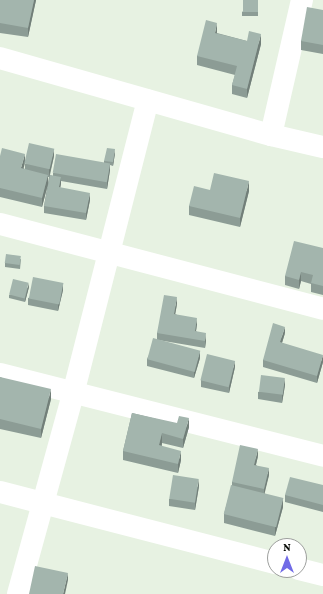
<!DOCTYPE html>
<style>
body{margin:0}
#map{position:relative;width:323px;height:594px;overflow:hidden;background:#e7f2e2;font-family:"Crimson Pro",serif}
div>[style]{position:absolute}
.minor>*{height:22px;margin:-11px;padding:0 11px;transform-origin:11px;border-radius:11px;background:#fff}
.wall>*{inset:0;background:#8c9c95}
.shaded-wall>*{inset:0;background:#727f79}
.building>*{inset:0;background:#a3b5ad;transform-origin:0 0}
span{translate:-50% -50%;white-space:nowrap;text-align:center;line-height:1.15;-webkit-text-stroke:3px #fff;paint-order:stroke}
.north{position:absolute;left:267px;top:538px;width:40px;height:40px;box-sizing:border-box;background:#fff;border:1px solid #9d9f9d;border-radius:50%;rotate:0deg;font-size:11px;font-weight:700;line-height:16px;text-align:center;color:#0b0e09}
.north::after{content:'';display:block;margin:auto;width:14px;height:18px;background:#716be6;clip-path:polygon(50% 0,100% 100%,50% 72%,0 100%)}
</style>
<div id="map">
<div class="minor">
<i style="left:0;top:58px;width:282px;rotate:15.9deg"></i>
<i style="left:271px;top:135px;width:53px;rotate:13deg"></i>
<i style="left:271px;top:135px;width:139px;rotate:-77.1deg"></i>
<i style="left:0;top:224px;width:334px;rotate:14.7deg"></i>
<i style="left:0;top:374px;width:333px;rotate:14.2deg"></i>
<i style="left:0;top:492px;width:284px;rotate:14.5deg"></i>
<i style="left:299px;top:569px;width:25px;rotate:14deg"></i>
<i style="left:18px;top:594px;width:207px;rotate:-74.6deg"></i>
<i style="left:73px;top:394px;width:303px;rotate:-75.7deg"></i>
</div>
<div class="wall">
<i style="clip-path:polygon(0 0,36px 0,28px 37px,0 33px)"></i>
<i style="clip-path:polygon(258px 0,258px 16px,242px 16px,242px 12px)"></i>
<i style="clip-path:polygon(323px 10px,323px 54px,301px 50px,301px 41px)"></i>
<i style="clip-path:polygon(217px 32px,217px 33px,247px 41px,261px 44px,247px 98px,232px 94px,232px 85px,235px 75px,197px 65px,197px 56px)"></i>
<i style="clip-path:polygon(115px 153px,113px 166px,110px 165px,110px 170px,107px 189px,61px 181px,60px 188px,90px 200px,86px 220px,44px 213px,44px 206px,49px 177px,48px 177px,48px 184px,42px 207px,0 197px,0 156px,25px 169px,25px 164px,54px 156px,50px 175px,53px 176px,53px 173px,104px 163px,104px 161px)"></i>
<i style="clip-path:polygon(210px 190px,249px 191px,240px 227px,189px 215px,189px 206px)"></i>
<i style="clip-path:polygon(323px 248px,323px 295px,311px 292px,311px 284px,301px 281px,299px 289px,285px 285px,285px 276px)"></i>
<i style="clip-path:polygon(21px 259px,20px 269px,5px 267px,5px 263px)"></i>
<i style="clip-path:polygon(29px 287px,25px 302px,9px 298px,9px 295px)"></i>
<i style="clip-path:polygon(63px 290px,58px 311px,28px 305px,28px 298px)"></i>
<i style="clip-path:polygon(177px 304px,175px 314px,197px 324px,196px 331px,206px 340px,205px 348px,158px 340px,200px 358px,194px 378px,147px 366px,147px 359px,157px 339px,157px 333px)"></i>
<i style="clip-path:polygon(285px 333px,282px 343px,323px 362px,317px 383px,263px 367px,263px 360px)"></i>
<i style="clip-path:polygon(235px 367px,229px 393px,201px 387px,201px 380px)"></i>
<i style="clip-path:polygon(0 377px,51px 399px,41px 438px,0 429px)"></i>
<i style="clip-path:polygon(285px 385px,282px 403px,258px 399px,258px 392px)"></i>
<i style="clip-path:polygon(132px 413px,189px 427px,183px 448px,162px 443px,162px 446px,181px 460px,178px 473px,123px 460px,123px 451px)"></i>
<i style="clip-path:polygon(258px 456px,256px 465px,269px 475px,264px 493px,283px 507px,275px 536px,224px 523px,224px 514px,232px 485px,232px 482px)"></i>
<i style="clip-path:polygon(323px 485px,323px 512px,285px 502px,285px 495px)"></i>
<i style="clip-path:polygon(199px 486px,195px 510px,169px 506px,169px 499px)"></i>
</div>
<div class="shaded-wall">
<i style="clip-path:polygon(34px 0,36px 0,28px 37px,28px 28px)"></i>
<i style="clip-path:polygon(217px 23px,217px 32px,215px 42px,215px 33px)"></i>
<i style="clip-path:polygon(261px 34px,261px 44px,247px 98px,247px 89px)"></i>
<i style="clip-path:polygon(54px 149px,54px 156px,49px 177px,49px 170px)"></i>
<i style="clip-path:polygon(115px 149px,115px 153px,113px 166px,113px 162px)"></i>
<i style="clip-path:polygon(25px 154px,25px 163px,21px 178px,21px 168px)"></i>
<i style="clip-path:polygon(110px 164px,110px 170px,107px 189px,107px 182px)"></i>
<i style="clip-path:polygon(48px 175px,48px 184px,42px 207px,42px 198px)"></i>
<i style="clip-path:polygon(61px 177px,61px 184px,59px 194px,59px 187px)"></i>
<i style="clip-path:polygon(249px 181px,249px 191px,240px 227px,240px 218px)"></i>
<i style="clip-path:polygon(90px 193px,90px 200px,86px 220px,86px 213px)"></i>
<i style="clip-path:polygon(301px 272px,301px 281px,299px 289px,299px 280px)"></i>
<i style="clip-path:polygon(29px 283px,29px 287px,25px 302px,25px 299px)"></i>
<i style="clip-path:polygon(63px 283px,63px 290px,58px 311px,58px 304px)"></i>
<i style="clip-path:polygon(177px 297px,177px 304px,174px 321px,174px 314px)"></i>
<i style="clip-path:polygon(197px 318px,197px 324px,195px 338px,195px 331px)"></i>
<i style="clip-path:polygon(285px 327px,285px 333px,280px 349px,280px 342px)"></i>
<i style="clip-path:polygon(206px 333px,206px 340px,205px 348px,205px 341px)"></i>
<i style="clip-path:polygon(200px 351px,200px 358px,194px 378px,194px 371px)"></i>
<i style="clip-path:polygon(323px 355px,323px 362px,317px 383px,317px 376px)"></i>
<i style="clip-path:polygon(235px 361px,235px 367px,229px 393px,229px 387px)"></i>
<i style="clip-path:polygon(285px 378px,285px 385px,282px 403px,282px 396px)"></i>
<i style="clip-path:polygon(51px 389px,51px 399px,41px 438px,41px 429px)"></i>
<i style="clip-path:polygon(189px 418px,189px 427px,183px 448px,183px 439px)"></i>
<i style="clip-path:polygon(162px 433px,162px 443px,159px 455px,159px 445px)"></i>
<i style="clip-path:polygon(258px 449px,258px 456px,254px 472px,254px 465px)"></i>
<i style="clip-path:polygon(181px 451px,181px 460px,178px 473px,178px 464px)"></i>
<i style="clip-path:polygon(269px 468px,269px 475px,264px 496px,264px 489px)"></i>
<i style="clip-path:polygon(199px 479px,199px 486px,195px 510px,195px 503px)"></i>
<i style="clip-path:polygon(283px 498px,283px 507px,275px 536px,275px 527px)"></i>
<i style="clip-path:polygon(68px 573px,68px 580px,65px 594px,63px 594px)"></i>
</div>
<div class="building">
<i style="clip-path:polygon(0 0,34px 0,28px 28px,0 23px)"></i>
<i style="left:243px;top:0;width:15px;height:12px"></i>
<i style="clip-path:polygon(307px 7px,323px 10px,323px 45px,301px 41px)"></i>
<i style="clip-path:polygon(206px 20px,217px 23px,215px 33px,247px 41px,249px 31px,261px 34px,247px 89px,232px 85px,237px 66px,197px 56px)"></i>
<i style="left:29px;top:143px;width:26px;height:21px;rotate:13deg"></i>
<i style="clip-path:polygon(2px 148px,25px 154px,21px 168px,48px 175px,42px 198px,0 188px,0 189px,0 156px)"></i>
<i style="clip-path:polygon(107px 148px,115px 149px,113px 162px,104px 161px)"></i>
<i style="left:56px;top:154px;width:55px;height:19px;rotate:10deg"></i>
<i style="clip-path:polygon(214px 173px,249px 181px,240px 218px,189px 206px,194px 186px,210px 190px)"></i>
<i style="clip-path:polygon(50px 175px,61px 177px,59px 187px,90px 193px,86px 213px,44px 206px)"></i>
<i style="clip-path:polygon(294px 241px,323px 248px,323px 286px,311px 283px,313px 275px,301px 272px,299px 280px,285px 276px)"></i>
<i style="left:6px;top:254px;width:15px;height:9px;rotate:8deg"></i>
<i style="left:33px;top:277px;width:31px;height:22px;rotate:11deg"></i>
<i style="left:13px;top:279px;width:16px;height:16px;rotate:14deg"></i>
<i style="clip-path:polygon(164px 295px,177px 297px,174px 314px,197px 318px,195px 331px,206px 333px,205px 341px,157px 333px)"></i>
<i style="clip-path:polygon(273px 323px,285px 327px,280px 342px,323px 355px,317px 376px,263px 360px)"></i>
<i style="left:153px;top:338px;width:49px;height:22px;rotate:15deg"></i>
<i style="left:207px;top:354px;width:29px;height:27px;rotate:14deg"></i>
<i style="left:261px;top:375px;width:24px;height:17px;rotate:7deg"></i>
<i style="clip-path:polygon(0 377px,51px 389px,41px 429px,0 419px)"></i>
<i style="clip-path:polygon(132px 413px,177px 423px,179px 416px,189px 418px,183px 439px,162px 433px,159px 445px,181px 451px,178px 464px,123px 451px)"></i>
<i style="clip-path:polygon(240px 445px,258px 449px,254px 465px,269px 468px,264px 489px,232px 482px)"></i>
<i style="left:173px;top:475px;width:26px;height:24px;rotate:9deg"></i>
<i style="clip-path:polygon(290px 477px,323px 485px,323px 505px,285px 495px)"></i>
<i style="left:231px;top:485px;width:54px;height:30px;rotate:14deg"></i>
<i style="clip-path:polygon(35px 566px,68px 573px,63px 594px,29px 594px)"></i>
</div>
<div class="north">N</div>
</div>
